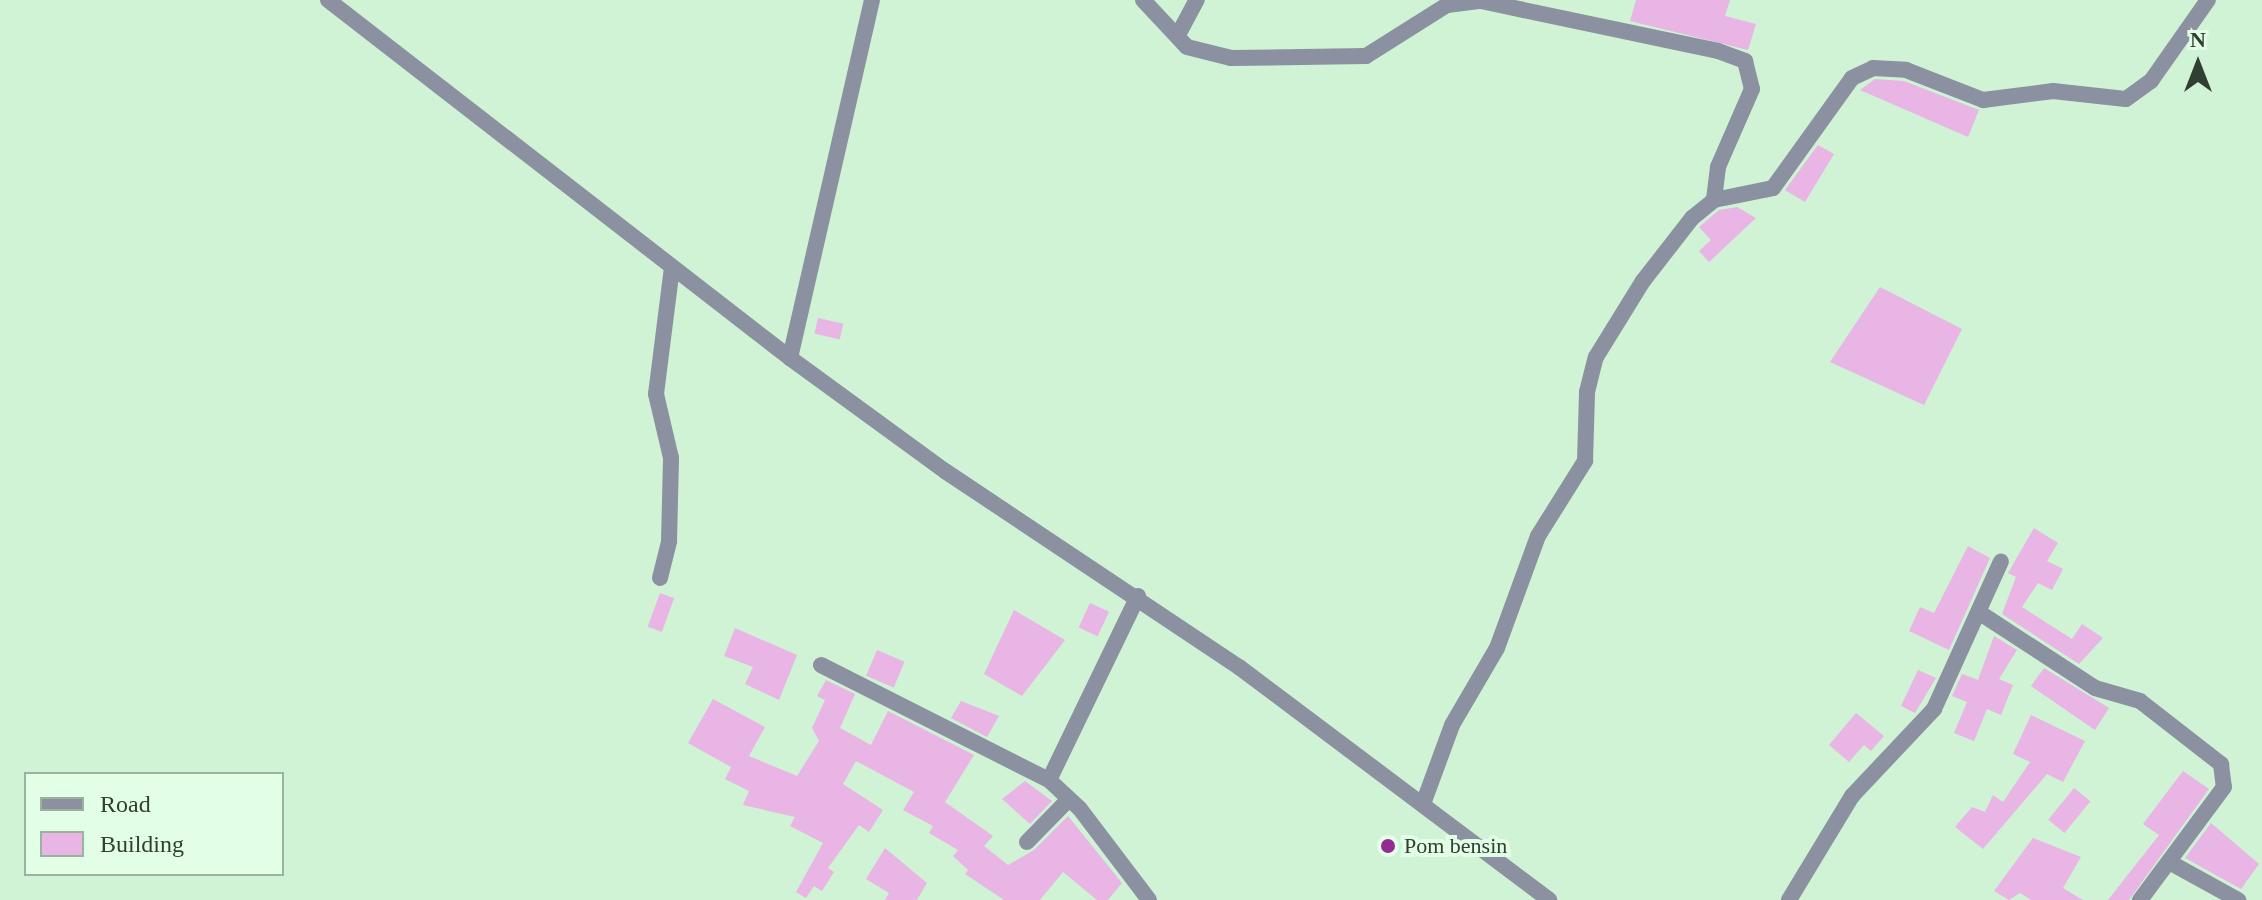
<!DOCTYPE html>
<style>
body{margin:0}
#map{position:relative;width:2262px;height:900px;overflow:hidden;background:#d0f3d5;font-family:"Times New Roman",serif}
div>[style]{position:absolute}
.building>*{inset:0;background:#e8b5e4;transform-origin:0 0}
.minor>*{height:16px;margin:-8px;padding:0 8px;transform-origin:8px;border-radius:8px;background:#8b91a1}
.dots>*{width:22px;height:22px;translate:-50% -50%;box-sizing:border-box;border:4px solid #e2fee6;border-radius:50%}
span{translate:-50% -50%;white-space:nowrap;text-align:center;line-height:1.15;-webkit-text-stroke:8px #e2fee6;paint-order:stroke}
.poi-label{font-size:22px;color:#313f33}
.left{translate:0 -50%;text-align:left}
.legend{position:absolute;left:24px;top:772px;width:260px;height:104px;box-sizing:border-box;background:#e2fee6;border:2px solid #9bb29e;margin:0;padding:10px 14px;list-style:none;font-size:24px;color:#313f33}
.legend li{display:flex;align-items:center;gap:16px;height:40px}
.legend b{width:40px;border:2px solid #9bb29e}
.north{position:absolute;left:2158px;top:24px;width:80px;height:80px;-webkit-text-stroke:6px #e2fee6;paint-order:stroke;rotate:0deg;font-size:22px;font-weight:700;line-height:32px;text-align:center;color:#313f33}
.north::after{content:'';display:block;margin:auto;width:28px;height:36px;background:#313f33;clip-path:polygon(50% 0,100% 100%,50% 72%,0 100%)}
</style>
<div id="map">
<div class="building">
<i style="clip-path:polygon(1636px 0,1730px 0,1725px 16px,1756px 24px,1748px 50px,1630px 21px)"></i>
<i style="clip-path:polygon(1875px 79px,1904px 81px,1979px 110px,1968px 137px,1860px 90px)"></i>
<i style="clip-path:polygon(1818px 145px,1834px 154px,1805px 202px,1785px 190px)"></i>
<i style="clip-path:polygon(1737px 207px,1756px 218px,1709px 262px,1699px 251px,1711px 240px,1699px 227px,1719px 210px)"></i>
<i style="clip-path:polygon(1880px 287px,1962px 329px,1924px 405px,1830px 362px)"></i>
<i style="left:818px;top:318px;width:26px;height:16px;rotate:13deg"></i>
<i style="clip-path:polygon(2034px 528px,2058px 543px,2047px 561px,2063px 569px,2052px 590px,2038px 583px,2022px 607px,2072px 639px,2082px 624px,2103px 638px,2079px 664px,2002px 614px,2016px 577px,2008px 573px)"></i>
<i style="clip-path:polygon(1968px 546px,1990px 558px,1949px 650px,1909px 631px,1920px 607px,1934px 613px)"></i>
<i style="left:660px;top:593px;width:15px;height:36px;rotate:20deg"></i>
<i style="left:1090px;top:603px;width:21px;height:27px;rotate:25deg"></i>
<i style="clip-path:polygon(1014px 610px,1065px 640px,1022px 696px,984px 674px)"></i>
<i style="clip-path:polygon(735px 628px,797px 655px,779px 700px,745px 684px,753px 667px,724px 656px)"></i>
<i style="clip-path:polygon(1994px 636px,2017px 650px,1999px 679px,2013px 685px,2001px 715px,1987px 709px,1974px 741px,1954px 733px,1967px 702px,1952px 696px,1962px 674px,1978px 680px)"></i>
<i style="left:877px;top:650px;width:30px;height:28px;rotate:23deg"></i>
<i style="clip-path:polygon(2044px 668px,2109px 708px,2095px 730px,2031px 686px)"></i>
<i style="clip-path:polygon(1918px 670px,1936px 678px,1915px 713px,1901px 706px)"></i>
<i style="clip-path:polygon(826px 680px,855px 694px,840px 728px,871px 745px,888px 711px,974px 755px,945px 802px,993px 836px,984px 846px,1008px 865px,1034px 850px,1068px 816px,1122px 883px,1108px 900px,1097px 900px,1063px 872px,1040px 900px,1004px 900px,965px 874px,968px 870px,953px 856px,958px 850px,929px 833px,933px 826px,903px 810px,914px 792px,856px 761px,843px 784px,883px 810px,869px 832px,859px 825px,828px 868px,834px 872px,822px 891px,814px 886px,806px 898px,796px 892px,823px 843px,790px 826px,795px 817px,743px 805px,749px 791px,725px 779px,731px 767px,688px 743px,713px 699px,765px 727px,749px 756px,797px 776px,819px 741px,812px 728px,825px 700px,817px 696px)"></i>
<i style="clip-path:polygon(961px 701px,999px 716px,987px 737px,951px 718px)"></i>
<i style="clip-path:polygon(1856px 713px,1884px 736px,1871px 751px,1864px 745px,1849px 762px,1829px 745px)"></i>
<i style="clip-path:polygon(2031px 715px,2085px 741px,2063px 782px,2047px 774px,1983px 849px,1955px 827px,1972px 807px,1985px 812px,1993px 795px,2003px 802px,2030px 762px,2013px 754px)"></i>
<i style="clip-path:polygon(2183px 771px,2209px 789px,2129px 900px,2108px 900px,2159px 835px,2143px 824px)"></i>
<i style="clip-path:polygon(1025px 781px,1052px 801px,1030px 824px,1002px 799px)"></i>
<i style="left:2074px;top:788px;width:21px;height:41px;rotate:39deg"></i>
<i style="clip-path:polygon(2211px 823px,2259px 864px,2241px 889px,2185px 858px)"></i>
<i style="clip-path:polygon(2033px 838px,2081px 857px,2063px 888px,2083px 900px,2031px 900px,2020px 893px,2009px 900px,1994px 891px)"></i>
<i style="clip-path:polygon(885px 848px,927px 883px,917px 900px,885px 900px,889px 893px,866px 879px)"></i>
</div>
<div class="minor">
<i style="left:328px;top:0;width:584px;rotate:37.77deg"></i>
<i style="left:790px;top:358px;width:192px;rotate:36.1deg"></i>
<i style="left:945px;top:471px;width:353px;rotate:33.7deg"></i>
<i style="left:1239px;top:667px;width:388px;rotate:36.9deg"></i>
<i style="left:1143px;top:0;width:64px;rotate:46.9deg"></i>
<i style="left:1187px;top:47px;width:45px;rotate:14deg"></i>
<i style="left:1231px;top:58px;width:135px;rotate:-0.8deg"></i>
<i style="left:1366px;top:56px;width:96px;rotate:-32.2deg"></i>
<i style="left:1447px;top:5px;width:34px;rotate:-7deg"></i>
<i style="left:1481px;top:1px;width:242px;rotate:11.9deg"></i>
<i style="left:1718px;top:51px;width:29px;rotate:20deg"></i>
<i style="left:1745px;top:61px;width:29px;rotate:76deg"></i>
<i style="left:1752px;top:89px;width:85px;rotate:113.6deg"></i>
<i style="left:1718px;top:167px;width:33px;rotate:97deg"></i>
<i style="left:1178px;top:35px;width:40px;rotate:-62deg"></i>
<i style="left:790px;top:358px;width:367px;rotate:-77.1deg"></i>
<i style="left:660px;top:578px;width:38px;rotate:-76deg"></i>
<i style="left:669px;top:541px;width:83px;rotate:-88.6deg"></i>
<i style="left:671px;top:458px;width:66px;rotate:-103.2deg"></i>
<i style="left:656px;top:394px;width:127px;rotate:-82.8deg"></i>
<i style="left:1138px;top:596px;width:204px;rotate:115.8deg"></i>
<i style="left:1049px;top:780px;width:42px;rotate:43.1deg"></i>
<i style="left:1080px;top:809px;width:114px;rotate:52.8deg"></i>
<i style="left:1980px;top:613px;width:137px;rotate:33.1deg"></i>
<i style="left:2095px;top:688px;width:47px;rotate:16.1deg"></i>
<i style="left:2140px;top:701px;width:103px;rotate:37.9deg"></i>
<i style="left:2221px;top:764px;width:23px;rotate:83deg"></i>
<i style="left:2224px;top:787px;width:141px;rotate:126.6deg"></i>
<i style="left:821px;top:665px;width:255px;rotate:26.8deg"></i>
<i style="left:1423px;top:804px;width:84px;rotate:-69.8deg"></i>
<i style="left:1452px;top:725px;width:89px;rotate:-59.7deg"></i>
<i style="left:1497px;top:648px;width:119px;rotate:-69.9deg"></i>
<i style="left:1538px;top:536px;width:89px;rotate:-57.9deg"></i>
<i style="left:1585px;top:461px;width:69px;rotate:-88.3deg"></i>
<i style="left:1587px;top:392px;width:36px;rotate:-76deg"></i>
<i style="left:1596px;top:357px;width:89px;rotate:-58.3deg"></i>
<i style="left:1643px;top:281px;width:80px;rotate:-52.1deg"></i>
<i style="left:1692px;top:218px;width:28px;rotate:-39deg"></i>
<i style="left:1714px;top:200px;width:60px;rotate:-11.5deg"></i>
<i style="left:1773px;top:188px;width:135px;rotate:-54.3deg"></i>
<i style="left:1852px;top:78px;width:23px;rotate:-25deg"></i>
<i style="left:1873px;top:68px;width:33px;rotate:3deg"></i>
<i style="left:1906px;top:70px;width:83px;rotate:21.3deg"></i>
<i style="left:1983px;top:100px;width:71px;rotate:-7.3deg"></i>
<i style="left:2053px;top:91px;width:73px;rotate:6.3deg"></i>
<i style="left:2126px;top:99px;width:31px;rotate:-36deg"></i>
<i style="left:2151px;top:81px;width:99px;rotate:-54.9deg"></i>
<i style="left:1027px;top:842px;width:60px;rotate:-45.7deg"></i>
<i style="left:2171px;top:863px;width:77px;rotate:28.9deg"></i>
<i style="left:1789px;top:900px;width:122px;rotate:-58.8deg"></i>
<i style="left:1852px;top:796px;width:120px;rotate:-46.7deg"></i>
<i style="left:1934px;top:709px;width:162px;rotate:-65.6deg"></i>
</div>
<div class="dots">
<i style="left:1388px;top:846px;background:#942d92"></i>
</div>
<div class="poi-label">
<span class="left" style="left:1404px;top:846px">Pom bensin</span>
</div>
<ul class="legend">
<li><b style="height:10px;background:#8b91a1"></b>Road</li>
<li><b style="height:22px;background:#e8b5e4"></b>Building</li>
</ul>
<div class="north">N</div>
</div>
